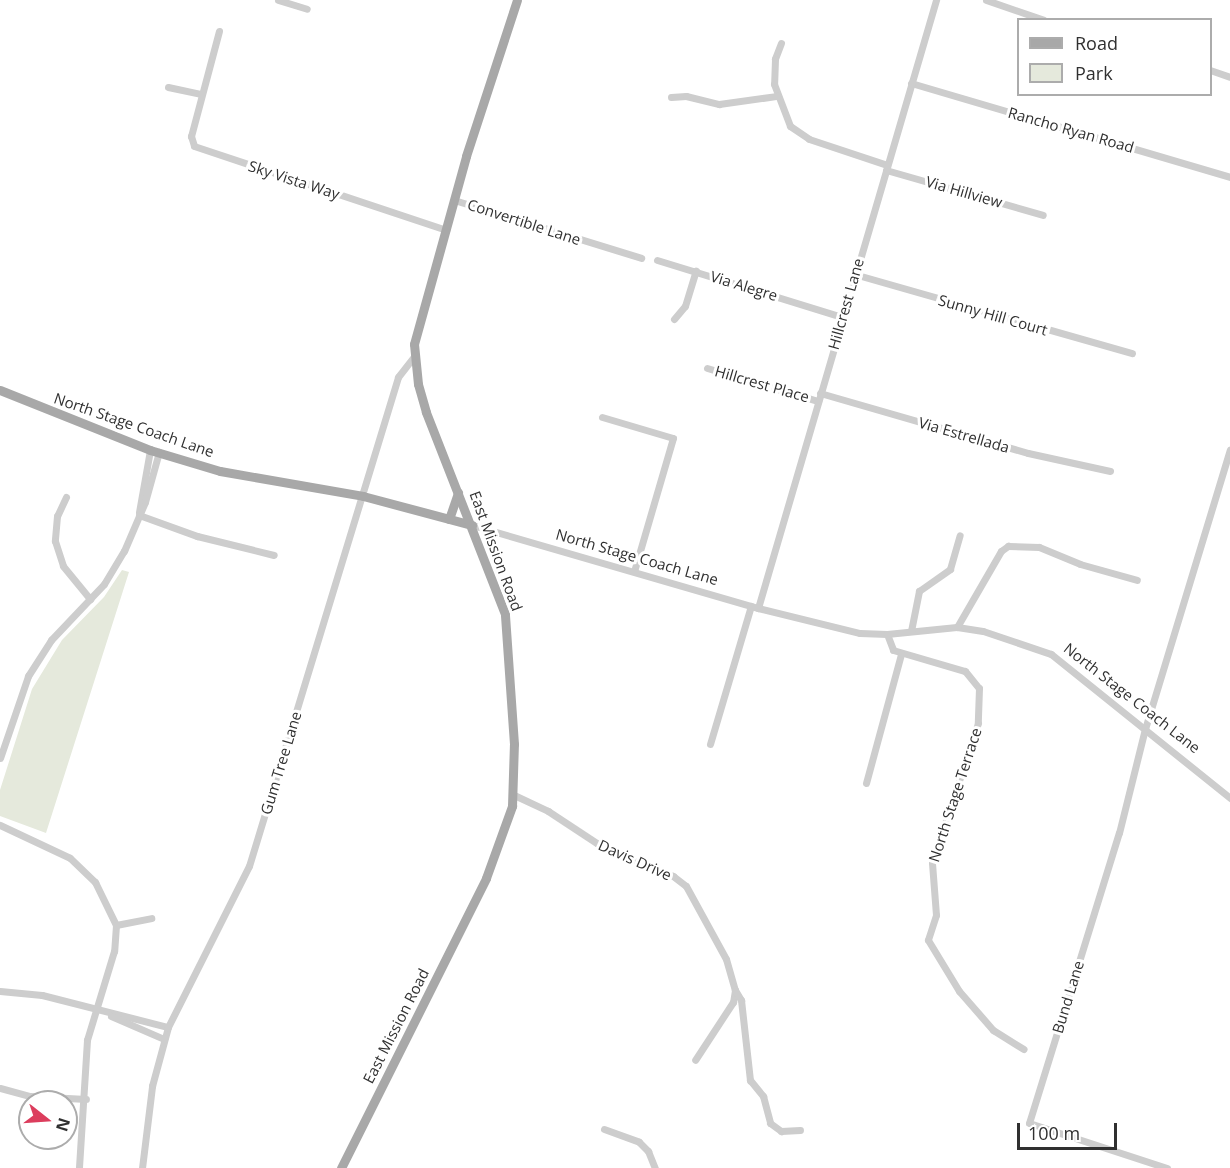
<!DOCTYPE html>
<style>
body{margin:0}
#map{position:relative;width:1230px;height:1168px;overflow:hidden;background:#fff;font-family:"Open Sans",sans-serif}
div>[style]{position:absolute}
.green>*{inset:0;background:#e5e9dc}
.minor>*{height:7px;margin:-3.5px;padding:0 3.5px;transform-origin:3.5px;border-radius:3.5px;background:#cdcdcd}
.major>*{height:9px;margin:-4.5px;padding:0 4.5px;transform-origin:4.5px;border-radius:4.5px;background:#a8a8a8}
span{translate:-50% -50%;white-space:nowrap;text-align:center;line-height:1.15;-webkit-text-stroke:6px #fff;paint-order:stroke}
.street-label{font-size:15px;color:#303030}
.legend{position:absolute;left:1017px;top:18px;width:195px;height:78px;box-sizing:border-box;background:#fff;border:2px solid #acacac;margin:0;padding:8px 10px;list-style:none;font-size:18px;color:#303030}
.legend li{display:flex;align-items:center;gap:12px;height:30px}
.legend b{width:30px;border:2px solid #acacac}
.north{position:absolute;left:18px;top:1090px;width:60px;height:60px;box-sizing:border-box;background:#fff;border:2px solid #acacac;border-radius:50%;rotate:107deg;font-size:16px;font-weight:700;line-height:24px;text-align:center;color:#303030}
.north::after{content:'';display:block;margin:auto;width:21px;height:27px;background:#dc3d5d;clip-path:polygon(50% 0,100% 100%,50% 72%,0 100%)}
.scale{position:absolute;left:1017px;top:1123px;width:100px;height:27px;box-sizing:border-box;border:3px solid #303030;border-top:0;padding-left:8px;font-size:18px;line-height:21px;white-space:nowrap;color:#303030;-webkit-text-stroke:4px #fff;paint-order:stroke}
</style>
<div id="map">
<div class="green">
<i style="clip-path:polygon(122px 570px,129px 572px,46px 833px,0 816px,0 790px,32px 689px,62px 640px,104px 597px)"></i>
</div>
<div class="minor">
<i style="left:278px;top:0;width:30px;rotate:17deg"></i>
<i style="left:986px;top:0;width:61px;rotate:19deg"></i>
<i style="left:219px;top:31px;width:109px;rotate:104.9deg"></i>
<i style="left:191px;top:136px;width:10px;rotate:73deg"></i>
<i style="left:194px;top:146px;width:266px;rotate:18.4deg"></i>
<i style="left:781px;top:43px;width:17px;rotate:111deg"></i>
<i style="left:775px;top:59px;width:25px;rotate:92deg"></i>
<i style="left:774px;top:84px;width:45px;rotate:69.1deg"></i>
<i style="left:790px;top:126px;width:23px;rotate:34deg"></i>
<i style="left:809px;top:139px;width:82px;rotate:18.4deg"></i>
<i style="left:1210px;top:70px;width:21px;rotate:19deg"></i>
<i style="left:911px;top:83px;width:333px;rotate:16.4deg"></i>
<i style="left:168px;top:87px;width:33px;rotate:12deg"></i>
<i style="left:671px;top:97px;width:15px;rotate:-4deg"></i>
<i style="left:686px;top:96px;width:34px;rotate:14deg"></i>
<i style="left:719px;top:104px;width:59px;rotate:-7.9deg"></i>
<i style="left:886px;top:170px;width:163px;rotate:16deg"></i>
<i style="left:454px;top:200px;width:196px;rotate:17.2deg"></i>
<i style="left:657px;top:260px;width:194px;rotate:17.1deg"></i>
<i style="left:854px;top:274px;width:289px;rotate:15.9deg"></i>
<i style="left:674px;top:319px;width:17px;rotate:-50deg"></i>
<i style="left:685px;top:306px;width:37px;rotate:-73deg"></i>
<i style="left:707px;top:368px;width:116px;rotate:16.6deg"></i>
<i style="left:820px;top:393px;width:216px;rotate:16.1deg"></i>
<i style="left:1028px;top:453px;width:84px;rotate:12.4deg"></i>
<i style="left:602px;top:417px;width:74px;rotate:16.5deg"></i>
<i style="left:673px;top:438px;width:139px;rotate:106.3deg"></i>
<i style="left:66px;top:497px;width:21px;rotate:115deg"></i>
<i style="left:57px;top:516px;width:25px;rotate:95deg"></i>
<i style="left:55px;top:541px;width:26px;rotate:72deg"></i>
<i style="left:63px;top:566px;width:43px;rotate:50.7deg"></i>
<i style="left:139px;top:512px;width:63px;rotate:-79.9deg"></i>
<i style="left:139px;top:515px;width:62px;rotate:19.9deg"></i>
<i style="left:197px;top:536px;width:79px;rotate:13.9deg"></i>
<i style="left:472px;top:525px;width:298px;rotate:16.2deg"></i>
<i style="left:758px;top:608px;width:105px;rotate:13.8deg"></i>
<i style="left:860px;top:633px;width:27px;rotate:2deg"></i>
<i style="left:887px;top:634px;width:70px;rotate:-5.7deg"></i>
<i style="left:957px;top:627px;width:26px;rotate:9deg"></i>
<i style="left:983px;top:631px;width:72px;rotate:18.7deg"></i>
<i style="left:1051px;top:654px;width:230px;rotate:38.8deg"></i>
<i style="left:758px;top:608px;width:634px;rotate:-73.68deg"></i>
<i style="left:957px;top:627px;width:88px;rotate:-59.9deg"></i>
<i style="left:1001px;top:551px;width:9px;rotate:-36deg"></i>
<i style="left:1008px;top:546px;width:31px;rotate:2deg"></i>
<i style="left:1039px;top:547px;width:44px;rotate:22.5deg"></i>
<i style="left:1080px;top:564px;width:59px;rotate:15.7deg"></i>
<i style="left:911px;top:631px;width:41px;rotate:-78.7deg"></i>
<i style="left:919px;top:591px;width:38px;rotate:-35deg"></i>
<i style="left:950px;top:569px;width:35px;rotate:-74deg"></i>
<i style="left:887px;top:634px;width:17px;rotate:69deg"></i>
<i style="left:893px;top:650px;width:75px;rotate:16.3deg"></i>
<i style="left:965px;top:671px;width:22px;rotate:51deg"></i>
<i style="left:979px;top:688px;width:35px;rotate:92deg"></i>
<i style="left:978px;top:723px;width:147px;rotate:108.2deg"></i>
<i style="left:932px;top:863px;width:52px;rotate:85.6deg"></i>
<i style="left:936px;top:915px;width:26px;rotate:108deg"></i>
<i style="left:928px;top:940px;width:60px;rotate:58.7deg"></i>
<i style="left:959px;top:991px;width:52px;rotate:48.9deg"></i>
<i style="left:993px;top:1030px;width:36px;rotate:32deg"></i>
<i style="left:710px;top:744px;width:144px;rotate:-73.5deg"></i>
<i style="left:0;top:758px;width:87px;rotate:-71.1deg"></i>
<i style="left:28px;top:676px;width:43px;rotate:-57.4deg"></i>
<i style="left:51px;top:640px;width:77px;rotate:-46.6deg"></i>
<i style="left:104px;top:584px;width:39px;rotate:-59deg"></i>
<i style="left:124px;top:551px;width:53px;rotate:-66.8deg"></i>
<i style="left:145px;top:502px;width:52px;rotate:-74.4deg"></i>
<i style="left:866px;top:783px;width:134px;rotate:-74.8deg"></i>
<i style="left:514px;top:795px;width:38px;rotate:25deg"></i>
<i style="left:548px;top:811px;width:60px;rotate:33.4deg"></i>
<i style="left:598px;top:844px;width:82px;rotate:23.1deg"></i>
<i style="left:673px;top:876px;width:16px;rotate:38deg"></i>
<i style="left:686px;top:886px;width:83px;rotate:61.3deg"></i>
<i style="left:726px;top:959px;width:32px;rotate:74deg"></i>
<i style="left:735px;top:990px;width:12px;rotate:99deg"></i>
<i style="left:733px;top:1002px;width:69px;rotate:123.2deg"></i>
<i style="left:0;top:825px;width:77px;rotate:25.2deg"></i>
<i style="left:70px;top:858px;width:35px;rotate:44deg"></i>
<i style="left:95px;top:882px;width:48px;rotate:64deg"></i>
<i style="left:116px;top:925px;width:26px;rotate:94deg"></i>
<i style="left:114px;top:951px;width:93px;rotate:106.9deg"></i>
<i style="left:87px;top:1040px;width:128px;rotate:93.6deg"></i>
<i style="left:116px;top:925px;width:36px;rotate:-11deg"></i>
<i style="left:735px;top:990px;width:12px;rotate:59deg"></i>
<i style="left:741px;top:1000px;width:81px;rotate:83.6deg"></i>
<i style="left:750px;top:1080px;width:21px;rotate:51deg"></i>
<i style="left:763px;top:1096px;width:28px;rotate:75deg"></i>
<i style="left:770px;top:1123px;width:14px;rotate:36deg"></i>
<i style="left:781px;top:1131px;width:19px;rotate:-3deg"></i>
<i style="left:0;top:991px;width:42px;rotate:5.4deg"></i>
<i style="left:42px;top:995px;width:130px;rotate:14.3deg"></i>
<i style="left:111px;top:1016px;width:58px;rotate:23.5deg"></i>
<i style="left:0;top:1088px;width:31px;rotate:15deg"></i>
<i style="left:30px;top:1096px;width:56px;rotate:3.1deg"></i>
<i style="left:604px;top:1129px;width:37px;rotate:20deg"></i>
<i style="left:639px;top:1142px;width:13px;rotate:45deg"></i>
<i style="left:648px;top:1151px;width:18px;rotate:68deg"></i>
<i style="left:142px;top:1168px;width:83px;rotate:-83deg"></i>
<i style="left:152px;top:1086px;width:61px;rotate:-74.8deg"></i>
<i style="left:168px;top:1027px;width:180px;rotate:-63.3deg"></i>
<i style="left:249px;top:866px;width:511px;rotate:-73.05deg"></i>
<i style="left:398px;top:377px;width:28px;rotate:-52deg"></i>
<i style="left:1167px;top:1168px;width:145px;rotate:-161.9deg"></i>
<i style="left:1029px;top:1123px;width:304px;rotate:-72.8deg"></i>
<i style="left:1119px;top:833px;width:107px;rotate:-76deg"></i>
<i style="left:1145px;top:729px;width:292px;rotate:-73.1deg"></i>
</div>
<div class="major">
<i style="left:0;top:390px;width:162px;rotate:21.8deg"></i>
<i style="left:150px;top:450px;width:73px;rotate:16.7deg"></i>
<i style="left:220px;top:471px;width:145px;rotate:9.9deg"></i>
<i style="left:363px;top:496px;width:113px;rotate:14.9deg"></i>
<i style="left:449px;top:519px;width:28px;rotate:-71deg"></i>
<i style="left:341px;top:1168px;width:324px;rotate:-63.4deg"></i>
<i style="left:486px;top:878px;width:77px;rotate:-70.1deg"></i>
<i style="left:512px;top:806px;width:62px;rotate:-88.2deg"></i>
<i style="left:514px;top:744px;width:130px;rotate:-94deg"></i>
<i style="left:505px;top:614px;width:217px;rotate:-111.4deg"></i>
<i style="left:426px;top:412px;width:29px;rotate:-106deg"></i>
<i style="left:418px;top:384px;width:40px;rotate:-95.7deg"></i>
<i style="left:414px;top:344px;width:195px;rotate:-74.5deg"></i>
<i style="left:466px;top:156px;width:164px;rotate:-71.9deg"></i>
</div>
<div class="street-label">
<span style="left:1071px;top:130px;rotate:16deg">Rancho Ryan Road</span>
<span style="left:294px;top:180px;rotate:18deg">Sky Vista Way</span>
<span style="left:964px;top:192px;rotate:16deg">Via Hillview</span>
<span style="left:524px;top:222px;rotate:18deg">Convertible Lane</span>
<span style="left:744px;top:286px;rotate:17deg">Via Alegre</span>
<span style="left:846px;top:304px;rotate:-74deg">Hillcrest Lane</span>
<span style="left:993px;top:315px;rotate:16deg">Sunny Hill Court</span>
<span style="left:762px;top:384px;rotate:16deg">Hillcrest Place</span>
<span style="left:134px;top:425px;rotate:19deg">North Stage Coach Lane</span>
<span style="left:964px;top:435px;rotate:16deg">Via Estrellada</span>
<span style="left:496px;top:551px;rotate:70deg">East Mission Road</span>
<span style="left:637px;top:557px;rotate:16deg">North Stage Coach Lane</span>
<span style="left:1132px;top:698px;rotate:38deg">North Stage Coach Lane</span>
<span style="left:281px;top:763px;rotate:-73deg">Gum Tree Lane</span>
<span style="left:955px;top:795px;rotate:-72deg">North Stage Terrace</span>
<span style="left:635px;top:860px;rotate:24deg">Davis Drive</span>
<span style="left:1068px;top:997px;rotate:-73deg">Bund Lane</span>
<span style="left:396px;top:1026px;rotate:-63deg">East Mission Road</span>
</div>
<ul class="legend">
<li><b style="height:8px;background:#a8a8a8"></b>Road</li>
<li><b style="height:16px;background:#e5e9dc"></b>Park</li>
</ul>
<div class="north">N</div>
<div class="scale">100 m</div>
</div>
